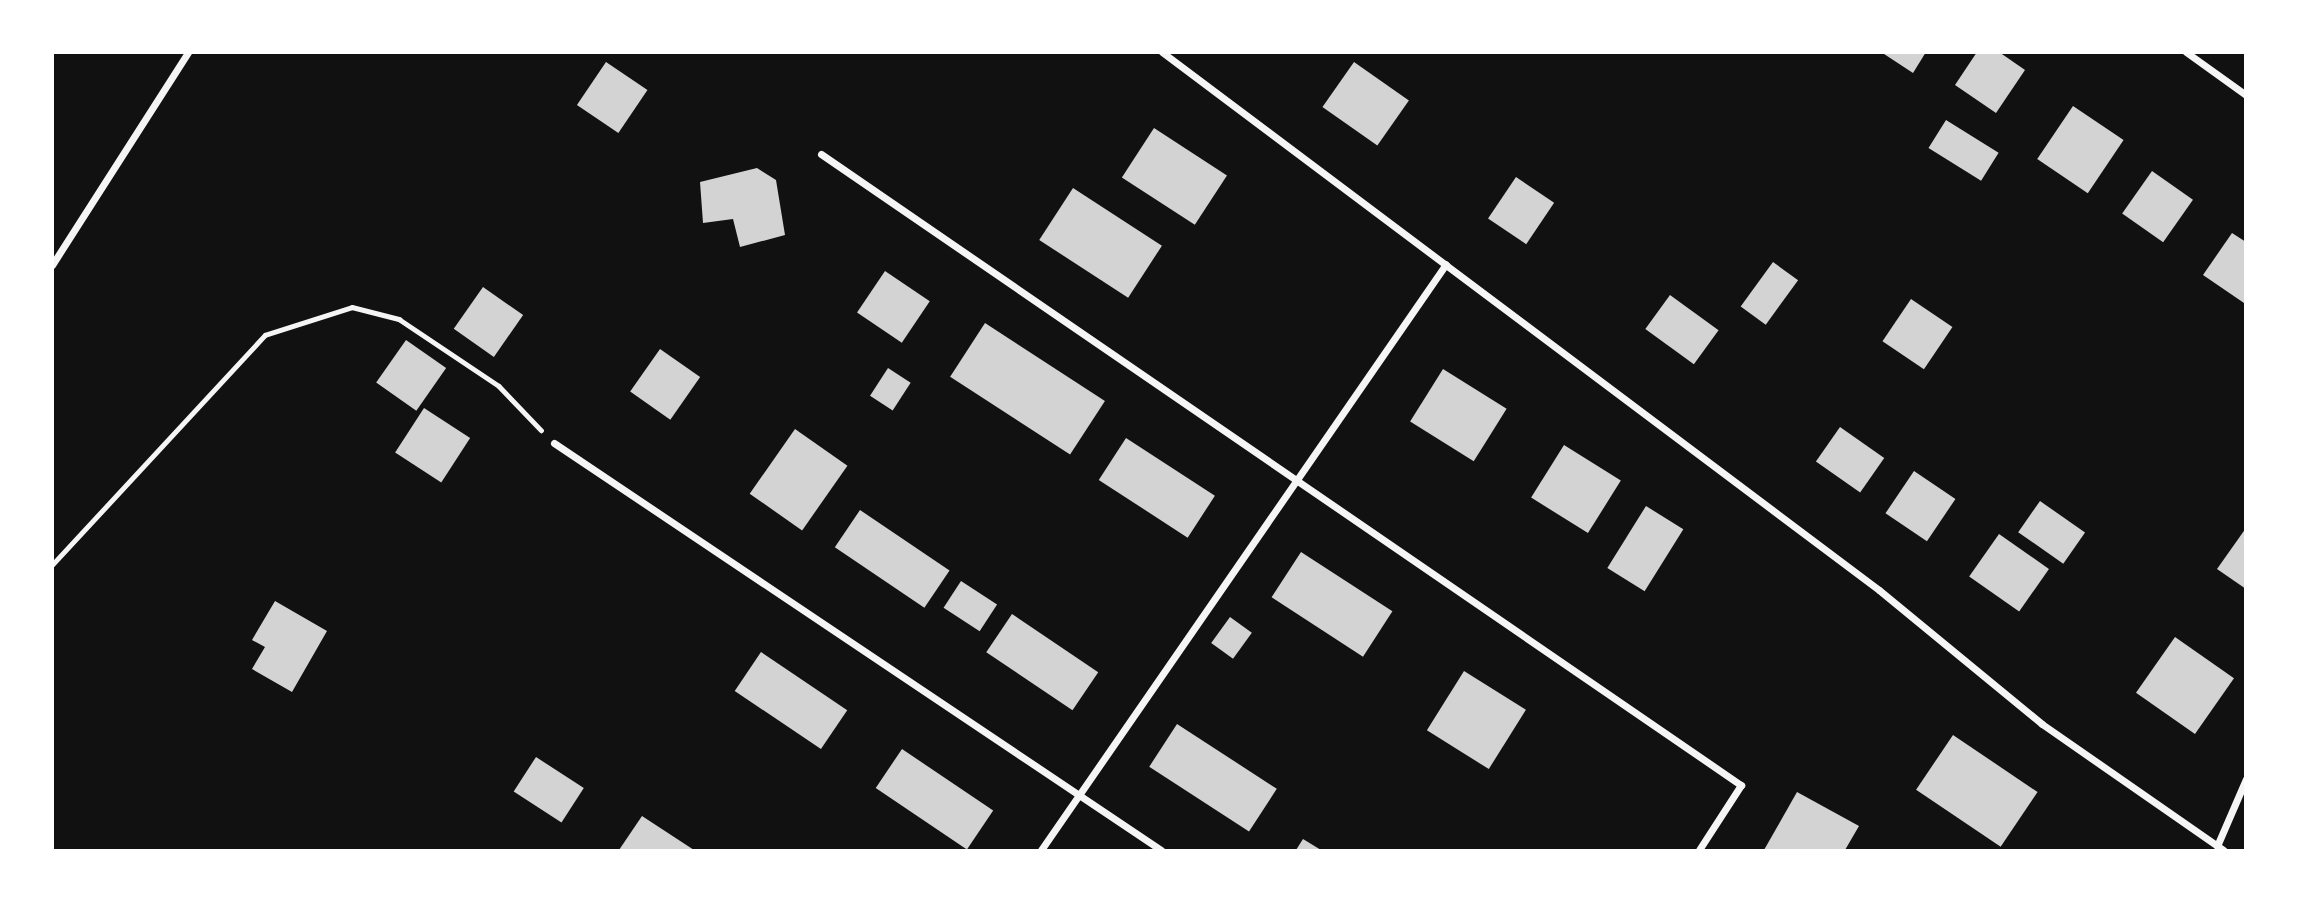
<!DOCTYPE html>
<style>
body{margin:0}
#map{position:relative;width:2298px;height:903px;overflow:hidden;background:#111;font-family:"PT Sans",sans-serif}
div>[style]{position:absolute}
.building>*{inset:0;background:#d3d3d3;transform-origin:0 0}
.path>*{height:4.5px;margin:-2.25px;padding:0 2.25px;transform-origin:2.25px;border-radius:2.25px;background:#f5f5f5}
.minor>*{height:7px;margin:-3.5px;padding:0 3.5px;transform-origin:3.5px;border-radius:3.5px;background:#f5f5f5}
span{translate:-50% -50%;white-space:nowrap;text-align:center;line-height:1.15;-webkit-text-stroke:6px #fff;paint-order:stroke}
.frame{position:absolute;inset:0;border:54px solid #fff;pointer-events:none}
</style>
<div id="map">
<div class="building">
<i style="clip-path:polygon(1881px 52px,1926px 52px,1913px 73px)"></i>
<i style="clip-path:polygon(1977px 52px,1999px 52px,2025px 70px,1996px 113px,1955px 85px)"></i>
<i style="left:606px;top:62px;width:50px;height:52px;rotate:34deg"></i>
<i style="left:1354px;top:62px;width:67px;height:55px;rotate:35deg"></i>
<i style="left:2073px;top:106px;width:61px;height:64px;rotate:34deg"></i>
<i style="left:1946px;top:120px;width:62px;height:33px;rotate:32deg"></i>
<i style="left:1154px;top:128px;width:87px;height:59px;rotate:33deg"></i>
<i style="clip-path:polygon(757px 168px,776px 180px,785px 235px,740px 247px,733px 219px,703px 223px,700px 182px)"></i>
<i style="left:2152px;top:171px;width:50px;height:52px;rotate:35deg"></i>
<i style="left:1516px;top:177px;width:46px;height:50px;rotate:34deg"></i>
<i style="left:1073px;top:188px;width:106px;height:62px;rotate:33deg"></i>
<i style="clip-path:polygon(2232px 233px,2246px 242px,2244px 303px,2203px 275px)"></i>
<i style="left:1773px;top:262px;width:31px;height:55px;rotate:36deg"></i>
<i style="left:885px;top:271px;width:54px;height:50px;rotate:34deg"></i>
<i style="left:483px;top:287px;width:49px;height:51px;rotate:35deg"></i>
<i style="left:1670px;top:295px;width:60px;height:42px;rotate:36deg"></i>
<i style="left:1911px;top:299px;width:50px;height:51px;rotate:34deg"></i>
<i style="left:985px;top:323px;width:143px;height:64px;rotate:33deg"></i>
<i style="left:406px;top:340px;width:49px;height:52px;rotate:35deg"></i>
<i style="left:660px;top:349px;width:49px;height:52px;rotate:35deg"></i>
<i style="left:888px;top:368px;width:27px;height:33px;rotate:33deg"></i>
<i style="left:1443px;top:369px;width:75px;height:62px;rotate:32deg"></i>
<i style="left:424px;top:408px;width:55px;height:53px;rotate:33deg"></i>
<i style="left:1840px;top:427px;width:54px;height:42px;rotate:35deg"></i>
<i style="left:795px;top:429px;width:64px;height:79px;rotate:35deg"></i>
<i style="left:1126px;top:438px;width:106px;height:50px;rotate:33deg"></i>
<i style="left:1564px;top:445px;width:67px;height:62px;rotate:32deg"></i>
<i style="left:1914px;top:471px;width:50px;height:51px;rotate:34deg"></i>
<i style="left:2040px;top:501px;width:55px;height:38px;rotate:35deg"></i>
<i style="left:1646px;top:506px;width:44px;height:73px;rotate:32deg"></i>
<i style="left:860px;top:510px;width:108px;height:45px;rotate:34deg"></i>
<i style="clip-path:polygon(2246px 528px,2246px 589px,2217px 569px)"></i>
<i style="left:1999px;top:534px;width:61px;height:52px;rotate:35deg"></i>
<i style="left:1301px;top:552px;width:109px;height:54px;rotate:33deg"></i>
<i style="left:961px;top:581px;width:43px;height:32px;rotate:33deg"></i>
<i style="clip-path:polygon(275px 601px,327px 631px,292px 692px,252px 669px,265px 647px,252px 640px)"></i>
<i style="left:1012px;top:614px;width:104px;height:46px;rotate:34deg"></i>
<i style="left:1230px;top:617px;width:27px;height:32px;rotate:36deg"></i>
<i style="left:2175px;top:637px;width:72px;height:68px;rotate:35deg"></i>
<i style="left:761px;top:652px;width:104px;height:47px;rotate:34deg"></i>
<i style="left:1464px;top:671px;width:73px;height:70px;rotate:32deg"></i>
<i style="left:1177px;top:724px;width:119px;height:51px;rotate:33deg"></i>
<i style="left:1953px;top:735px;width:102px;height:66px;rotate:34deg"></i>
<i style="left:902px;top:749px;width:110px;height:47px;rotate:34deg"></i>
<i style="left:536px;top:757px;width:57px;height:41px;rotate:33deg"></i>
<i style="clip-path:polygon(1797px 792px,1859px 826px,1845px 850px,1764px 850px)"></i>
<i style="clip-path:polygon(642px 816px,694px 850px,619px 850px)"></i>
<i style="clip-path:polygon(1303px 839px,1321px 850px,1296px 850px)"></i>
</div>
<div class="path">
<i style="left:52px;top:565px;width:313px;rotate:-47.2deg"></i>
<i style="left:265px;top:335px;width:91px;rotate:-17.8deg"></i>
<i style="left:352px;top:307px;width:49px;rotate:14.3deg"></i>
<i style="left:399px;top:319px;width:120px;rotate:33.8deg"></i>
<i style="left:499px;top:386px;width:61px;rotate:46.3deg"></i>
</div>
<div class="minor">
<i style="left:1162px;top:52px;width:896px;rotate:36.88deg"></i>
<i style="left:1879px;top:590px;width:211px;rotate:39.4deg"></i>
<i style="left:2042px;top:724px;width:221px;rotate:34.8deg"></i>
<i style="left:2186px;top:52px;width:74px;rotate:35.6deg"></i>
<i style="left:821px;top:154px;width:1116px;rotate:34.45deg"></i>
<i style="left:1741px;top:785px;width:77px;rotate:122.9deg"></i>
<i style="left:52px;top:265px;width:253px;rotate:-57.4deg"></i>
<i style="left:554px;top:443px;width:731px;rotate:33.84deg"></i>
<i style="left:2217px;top:846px;width:73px;rotate:-66.6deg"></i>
<i style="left:1041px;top:850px;width:712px;rotate:-55.35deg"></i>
</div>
<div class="frame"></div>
</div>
